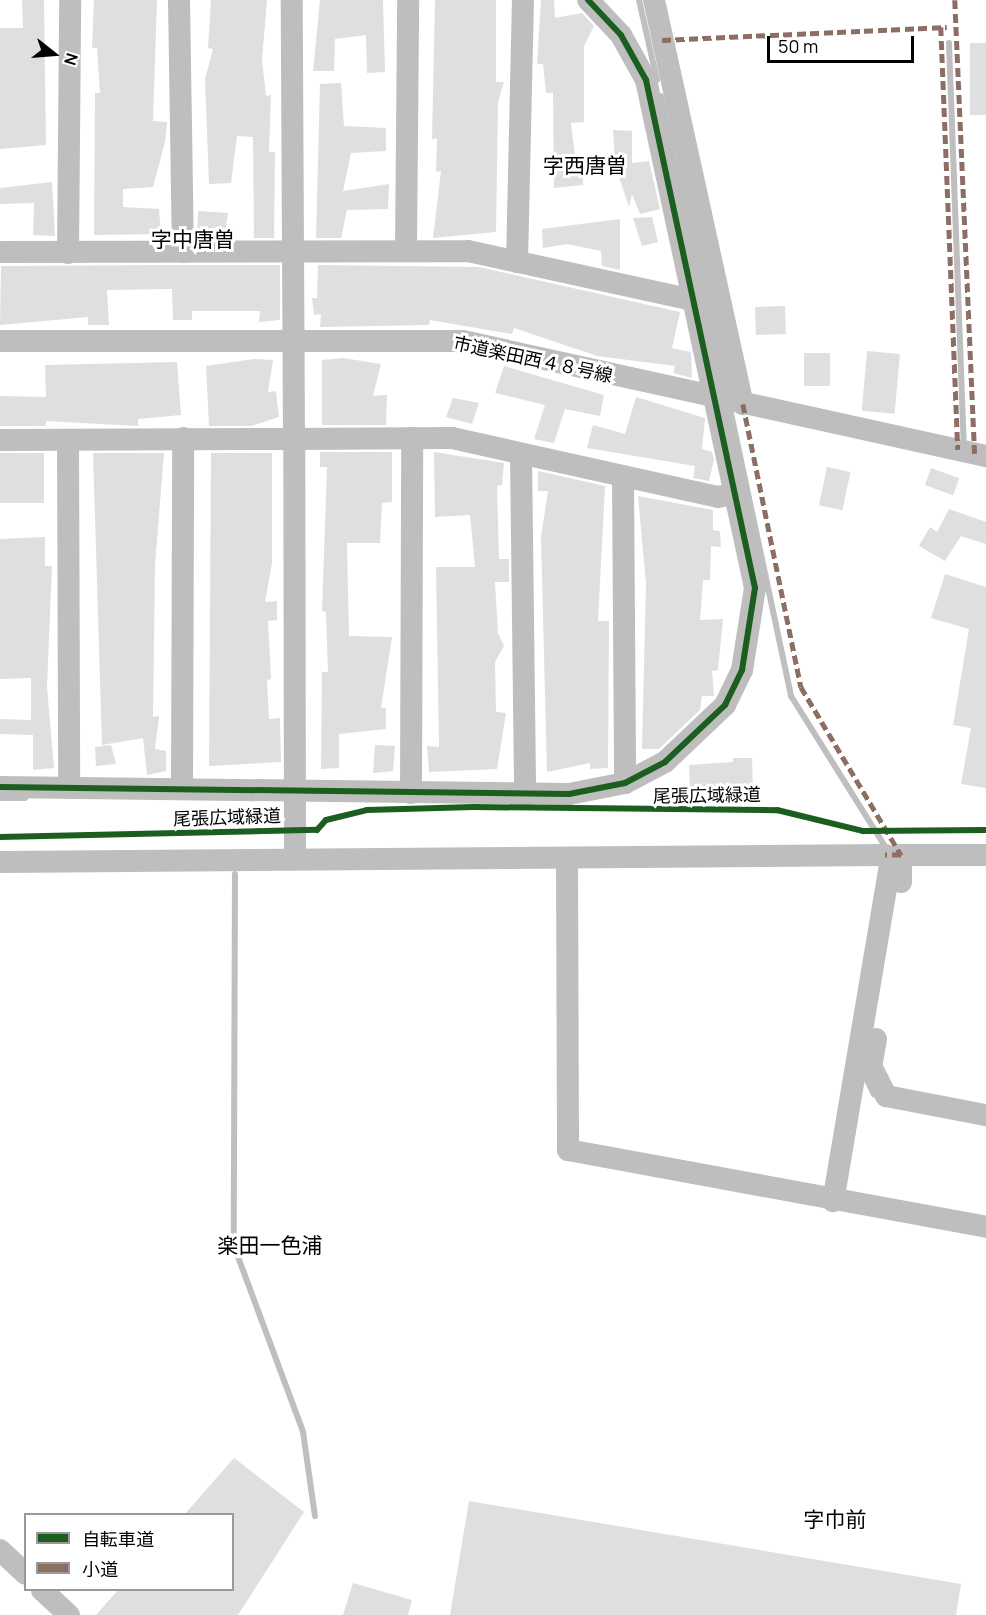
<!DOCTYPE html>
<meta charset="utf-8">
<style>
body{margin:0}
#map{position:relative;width:986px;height:1615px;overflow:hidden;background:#fff;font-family:Manrope,"Noto Sans JP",sans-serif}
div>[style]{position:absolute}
.stream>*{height:6px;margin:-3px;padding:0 3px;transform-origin:3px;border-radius:3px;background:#bfbfbf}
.building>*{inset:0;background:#dfdfdf;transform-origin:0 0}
.street>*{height:22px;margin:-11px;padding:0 11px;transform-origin:11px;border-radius:11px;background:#bebebe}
.quiet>*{height:4.5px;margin-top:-2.25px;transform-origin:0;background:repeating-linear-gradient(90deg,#8d6e63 0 9px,transparent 0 13.5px)}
.cycleway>*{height:6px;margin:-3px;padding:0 3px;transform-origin:3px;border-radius:3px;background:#1b5e20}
span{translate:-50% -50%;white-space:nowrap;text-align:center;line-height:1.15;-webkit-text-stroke:6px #fff;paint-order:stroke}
.street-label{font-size:18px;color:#000}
.quarter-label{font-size:21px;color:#000}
.legend{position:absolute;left:24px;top:1513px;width:210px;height:78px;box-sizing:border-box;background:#fff;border:2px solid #999;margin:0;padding:8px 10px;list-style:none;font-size:18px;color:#000}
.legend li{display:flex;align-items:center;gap:12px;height:30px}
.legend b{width:30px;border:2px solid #999}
.north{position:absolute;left:24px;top:24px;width:60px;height:60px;-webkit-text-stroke:4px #fff;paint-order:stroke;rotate:107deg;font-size:16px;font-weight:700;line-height:24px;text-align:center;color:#000}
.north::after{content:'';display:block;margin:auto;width:21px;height:27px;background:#000;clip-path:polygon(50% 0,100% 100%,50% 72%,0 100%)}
.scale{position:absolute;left:767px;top:36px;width:147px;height:27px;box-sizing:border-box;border:3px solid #000;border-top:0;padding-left:8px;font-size:18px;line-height:21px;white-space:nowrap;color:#000;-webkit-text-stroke:4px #fff;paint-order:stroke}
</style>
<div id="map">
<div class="stream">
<i style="left:639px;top:0;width:82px;rotate:77.3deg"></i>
<i style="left:949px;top:43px;width:402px;rotate:87.9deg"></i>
<i style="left:661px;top:96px;width:305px;rotate:77.5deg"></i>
<i style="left:729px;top:404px;width:299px;rotate:78deg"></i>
<i style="left:791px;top:696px;width:183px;rotate:58deg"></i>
<i style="left:0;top:798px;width:25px"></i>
<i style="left:235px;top:874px;width:372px;rotate:90.2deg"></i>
<i style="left:234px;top:1246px;width:198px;rotate:69.6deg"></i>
<i style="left:303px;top:1432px;width:85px;rotate:81.9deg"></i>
<i style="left:863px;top:1072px;width:25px;rotate:64deg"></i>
</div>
<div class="building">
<i style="clip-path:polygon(22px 0,44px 0,46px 145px,0 149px,0 28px,23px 28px)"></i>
<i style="clip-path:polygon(94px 0,157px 0,153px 121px,167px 122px,165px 142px,153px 187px,123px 189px,123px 207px,159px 209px,161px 234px,94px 235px,95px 93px,100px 93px,97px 48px,92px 48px)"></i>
<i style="clip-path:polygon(211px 0,267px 0,262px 60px,266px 96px,271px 95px,269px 152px,275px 152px,274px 238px,254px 238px,253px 137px,237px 136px,231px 183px,209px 184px,205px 79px,213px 49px,208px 48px)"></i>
<i style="clip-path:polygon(320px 0,383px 0,385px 72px,367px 73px,366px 35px,335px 39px,334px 71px,313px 71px)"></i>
<i style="clip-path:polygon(435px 0,496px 0,496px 82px,504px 82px,498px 102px,496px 232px,433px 238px,441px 171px,436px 172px,437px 138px,432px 139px)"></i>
<i style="clip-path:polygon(541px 0,554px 0,555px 18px,582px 13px,594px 26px,584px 46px,584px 122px,571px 123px,576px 165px,583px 164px,583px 185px,554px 188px,553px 93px,546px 93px,543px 64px,537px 64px)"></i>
<i style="left:986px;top:43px;width:72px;height:16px;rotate:90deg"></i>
<i style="clip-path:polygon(341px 83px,344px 126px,386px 128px,386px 151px,351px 153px,343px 191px,389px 184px,388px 209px,347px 210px,341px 238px,316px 238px,320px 84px)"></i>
<i style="clip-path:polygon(613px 130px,632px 131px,632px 163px,649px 161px,660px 209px,640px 214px,632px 194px,629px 207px,615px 165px)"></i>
<i style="clip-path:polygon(52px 182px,55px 236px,33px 235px,34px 203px,0 204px,0 188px)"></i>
<i style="clip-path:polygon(198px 211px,228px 213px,224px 238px,197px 238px)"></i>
<i style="clip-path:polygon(652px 217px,658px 242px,642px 246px,633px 218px)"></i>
<i style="clip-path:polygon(620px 219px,620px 270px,602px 266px,601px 251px,567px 244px,543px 248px,542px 229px)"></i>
<i style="clip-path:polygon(169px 265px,280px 265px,280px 320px,259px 322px,260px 311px,192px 311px,192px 320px,173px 320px,172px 289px,107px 290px,109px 325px,88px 325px,88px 317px,0 325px,1px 266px)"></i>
<i style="clip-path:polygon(318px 265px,479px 267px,680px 312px,672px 348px,691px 352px,692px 378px,673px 373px,675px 366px,597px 356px,514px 328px,512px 334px,430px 320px,429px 325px,320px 327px,321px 314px,314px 315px,312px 298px,317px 298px)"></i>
<i style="left:785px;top:306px;width:28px;height:30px;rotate:88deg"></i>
<i style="left:867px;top:351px;width:33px;height:60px;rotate:5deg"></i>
<i style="left:804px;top:353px;width:26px;height:33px"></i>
<i style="clip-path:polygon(343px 358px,381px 364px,373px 396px,387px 395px,386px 425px,322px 425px,322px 360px)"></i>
<i style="clip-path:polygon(254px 359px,273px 360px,268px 392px,276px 391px,279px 417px,251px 426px,209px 426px,206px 366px)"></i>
<i style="clip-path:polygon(177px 362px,181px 415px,138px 419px,138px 426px,46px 421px,46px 426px,0 426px,0 396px,46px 397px,45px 365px)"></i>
<i style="clip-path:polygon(504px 366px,604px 395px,600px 416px,565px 409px,554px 443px,534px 439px,545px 405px,495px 393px)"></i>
<i style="clip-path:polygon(636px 397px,705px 418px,702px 449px,712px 452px,714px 460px,709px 481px,693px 478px,695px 466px,587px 448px,593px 425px,625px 434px)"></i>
<i style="clip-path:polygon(453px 398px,479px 403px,472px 424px,446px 417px)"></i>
<i style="clip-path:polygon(320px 452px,392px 452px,392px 502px,382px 503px,380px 543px,347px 543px,349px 636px,392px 637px,381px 708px,386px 708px,386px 729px,339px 734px,339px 768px,321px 769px,322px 672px,328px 672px,326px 612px,322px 611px,327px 467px,320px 467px)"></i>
<i style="clip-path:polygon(434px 452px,504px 463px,502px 485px,497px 486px,499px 559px,509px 559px,509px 582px,495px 582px,498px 633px,504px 646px,495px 662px,496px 712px,506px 713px,497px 769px,429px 772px,427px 746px,439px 747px,436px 567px,475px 567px,470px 515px,435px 517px)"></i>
<i style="left:0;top:453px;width:44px;height:50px"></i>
<i style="clip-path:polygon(93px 453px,164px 453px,155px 565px,153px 717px,159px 716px,155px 749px,166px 751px,166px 771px,147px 775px,143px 738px,102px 745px)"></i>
<i style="clip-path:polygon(211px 453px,272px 453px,272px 563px,265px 602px,277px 601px,277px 620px,268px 621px,271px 679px,267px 680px,269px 719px,280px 718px,281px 762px,209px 766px)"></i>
<i style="left:827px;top:467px;width:24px;height:39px;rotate:12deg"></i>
<i style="left:931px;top:468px;width:30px;height:18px;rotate:20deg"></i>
<i style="clip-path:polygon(538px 471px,605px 486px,598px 621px,609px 621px,608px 768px,590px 769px,590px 763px,547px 772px,541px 537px,548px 491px,538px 491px)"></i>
<i style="clip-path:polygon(638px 496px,713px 510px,713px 530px,720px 531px,721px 547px,711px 546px,710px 580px,703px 580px,700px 620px,723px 619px,718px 670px,712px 671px,714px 696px,702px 696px,700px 710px,659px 749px,642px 749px,646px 584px)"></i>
<i style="clip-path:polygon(949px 509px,986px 522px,986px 544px,961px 536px,945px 561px,919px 546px,930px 527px,937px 532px)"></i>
<i style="clip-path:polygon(45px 537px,45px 566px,52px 566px,47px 687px,54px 768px,33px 770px,33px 735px,0 734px,0 719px,31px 720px,31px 678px,0 679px,0 539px)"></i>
<i style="clip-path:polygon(945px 574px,986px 587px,986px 788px,961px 784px,971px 728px,953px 725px,969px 629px,931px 618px)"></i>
<i style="clip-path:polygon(111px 745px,116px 764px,96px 766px,95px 747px)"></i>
<i style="clip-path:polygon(375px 745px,395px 746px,393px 771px,373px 773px)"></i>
<i style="clip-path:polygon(733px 758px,752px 758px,753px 788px,690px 792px,689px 765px,733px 762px)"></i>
<i style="clip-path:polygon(234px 1458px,304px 1512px,238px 1615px,96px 1615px,118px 1590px,232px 1590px,232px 1515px,184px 1515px)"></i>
<i style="clip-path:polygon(469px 1501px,961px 1584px,956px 1615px,450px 1615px)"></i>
<i style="clip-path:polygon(353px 1583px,412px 1600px,408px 1615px,343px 1615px)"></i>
</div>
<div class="street">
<i style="left:179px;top:0;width:252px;rotate:89.1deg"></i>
<i style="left:654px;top:0;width:414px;rotate:77.6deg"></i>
<i style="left:406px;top:250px;width:250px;rotate:-89.5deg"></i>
<i style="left:0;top:252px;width:468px;rotate:-0.1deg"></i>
<i style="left:468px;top:251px;width:230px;rotate:12.3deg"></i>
<i style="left:68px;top:253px;width:253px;rotate:-89.5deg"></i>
<i style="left:517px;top:262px;width:262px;rotate:-88.7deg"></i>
<i style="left:0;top:341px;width:463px"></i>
<i style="left:463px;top:341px;width:535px;rotate:12.4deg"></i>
<i style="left:0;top:440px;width:294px;rotate:-0.2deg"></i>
<i style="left:294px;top:439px;width:439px;rotate:-90.3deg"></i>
<i style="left:68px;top:441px;width:347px;rotate:89.8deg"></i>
<i style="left:521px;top:455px;width:342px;rotate:89.3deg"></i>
<i style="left:623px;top:478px;width:305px;rotate:89.6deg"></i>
<i style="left:0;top:787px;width:569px;rotate:0.7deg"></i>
<i style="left:569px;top:794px;width:57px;rotate:-11.1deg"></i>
<i style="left:625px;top:783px;width:45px;rotate:-27.7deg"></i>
<i style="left:665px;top:762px;width:83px;rotate:-43.5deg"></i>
<i style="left:725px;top:705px;width:39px;rotate:-64deg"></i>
<i style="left:742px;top:670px;width:83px;rotate:-81deg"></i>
<i style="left:755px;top:588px;width:520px;rotate:-102.11deg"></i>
<i style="left:646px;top:80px;width:51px;rotate:-119.1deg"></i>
<i style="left:621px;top:35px;width:48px;rotate:-133.3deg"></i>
<i style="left:182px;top:787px;width:349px;rotate:-89.8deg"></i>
<i style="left:411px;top:793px;width:355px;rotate:-89.8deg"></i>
<i style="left:295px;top:859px;width:420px;rotate:-90.1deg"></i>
<i style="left:294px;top:439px;width:158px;rotate:-0.4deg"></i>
<i style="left:452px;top:438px;width:272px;rotate:12.5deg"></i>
<i style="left:718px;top:497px;width:14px;rotate:-12deg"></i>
<i style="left:567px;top:859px;width:291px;rotate:89.8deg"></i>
<i style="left:568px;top:1150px;width:425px;rotate:10.4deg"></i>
<i style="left:0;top:862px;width:885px;rotate:-0.45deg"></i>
<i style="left:885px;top:855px;width:11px;rotate:63deg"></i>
<i style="left:890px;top:865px;width:341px;rotate:99.6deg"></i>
<i style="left:901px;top:882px;width:27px;rotate:-90deg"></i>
<i style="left:901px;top:855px;width:85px"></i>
<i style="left:876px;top:1039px;width:27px;rotate:100deg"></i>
<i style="left:871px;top:1066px;width:34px;rotate:63deg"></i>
<i style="left:886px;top:1096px;width:102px;rotate:10.8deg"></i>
<i style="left:0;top:1550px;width:35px;rotate:43deg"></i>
<i style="left:42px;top:1590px;width:37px;rotate:43deg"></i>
</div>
<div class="quiet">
<i style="left:955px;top:0;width:454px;rotate:87.5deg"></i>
<i style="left:941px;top:27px;width:423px;rotate:87.7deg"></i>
<i style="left:662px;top:40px;width:285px;rotate:-2.6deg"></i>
<i style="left:743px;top:404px;width:289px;rotate:78.4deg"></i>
<i style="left:801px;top:687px;width:196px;rotate:59.2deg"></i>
<i style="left:901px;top:855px;width:16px;rotate:180deg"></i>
</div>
<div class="cycleway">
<i style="left:0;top:787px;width:569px;rotate:0.7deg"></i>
<i style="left:569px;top:794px;width:57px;rotate:-11.1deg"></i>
<i style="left:625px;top:783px;width:45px;rotate:-27.7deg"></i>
<i style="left:665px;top:762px;width:83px;rotate:-43.5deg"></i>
<i style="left:725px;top:705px;width:39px;rotate:-64deg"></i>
<i style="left:742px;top:670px;width:83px;rotate:-81deg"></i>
<i style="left:755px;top:588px;width:520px;rotate:-102.11deg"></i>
<i style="left:646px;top:80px;width:51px;rotate:-119.1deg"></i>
<i style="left:621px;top:35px;width:48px;rotate:-133.3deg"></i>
<i style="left:0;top:837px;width:317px;rotate:-1.3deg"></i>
<i style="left:317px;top:830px;width:13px;rotate:-48deg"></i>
<i style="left:326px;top:820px;width:42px;rotate:-13.7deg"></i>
<i style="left:367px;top:810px;width:107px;rotate:-1.6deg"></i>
<i style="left:474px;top:807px;width:303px;rotate:0.6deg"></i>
<i style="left:777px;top:810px;width:89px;rotate:13.7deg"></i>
<i style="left:863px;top:831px;width:123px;rotate:-0.5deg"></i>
</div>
<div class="street-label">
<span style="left:533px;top:359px;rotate:12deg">市道楽田西４８号線</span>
<span style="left:707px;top:795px;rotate:-1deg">尾張広域緑道</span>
<span style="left:227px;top:817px;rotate:-2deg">尾張広域緑道</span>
</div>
<div class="quarter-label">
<span style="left:585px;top:165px">字西唐曽</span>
<span style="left:193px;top:239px">字中唐曽</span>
<span style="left:270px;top:1245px">楽田一色浦</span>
<span style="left:835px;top:1519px">字巾前</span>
</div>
<ul class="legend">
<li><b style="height:8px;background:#1b5e20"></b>自転車道</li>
<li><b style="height:8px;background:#8d6e63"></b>小道</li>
</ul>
<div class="north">N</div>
<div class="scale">50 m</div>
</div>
